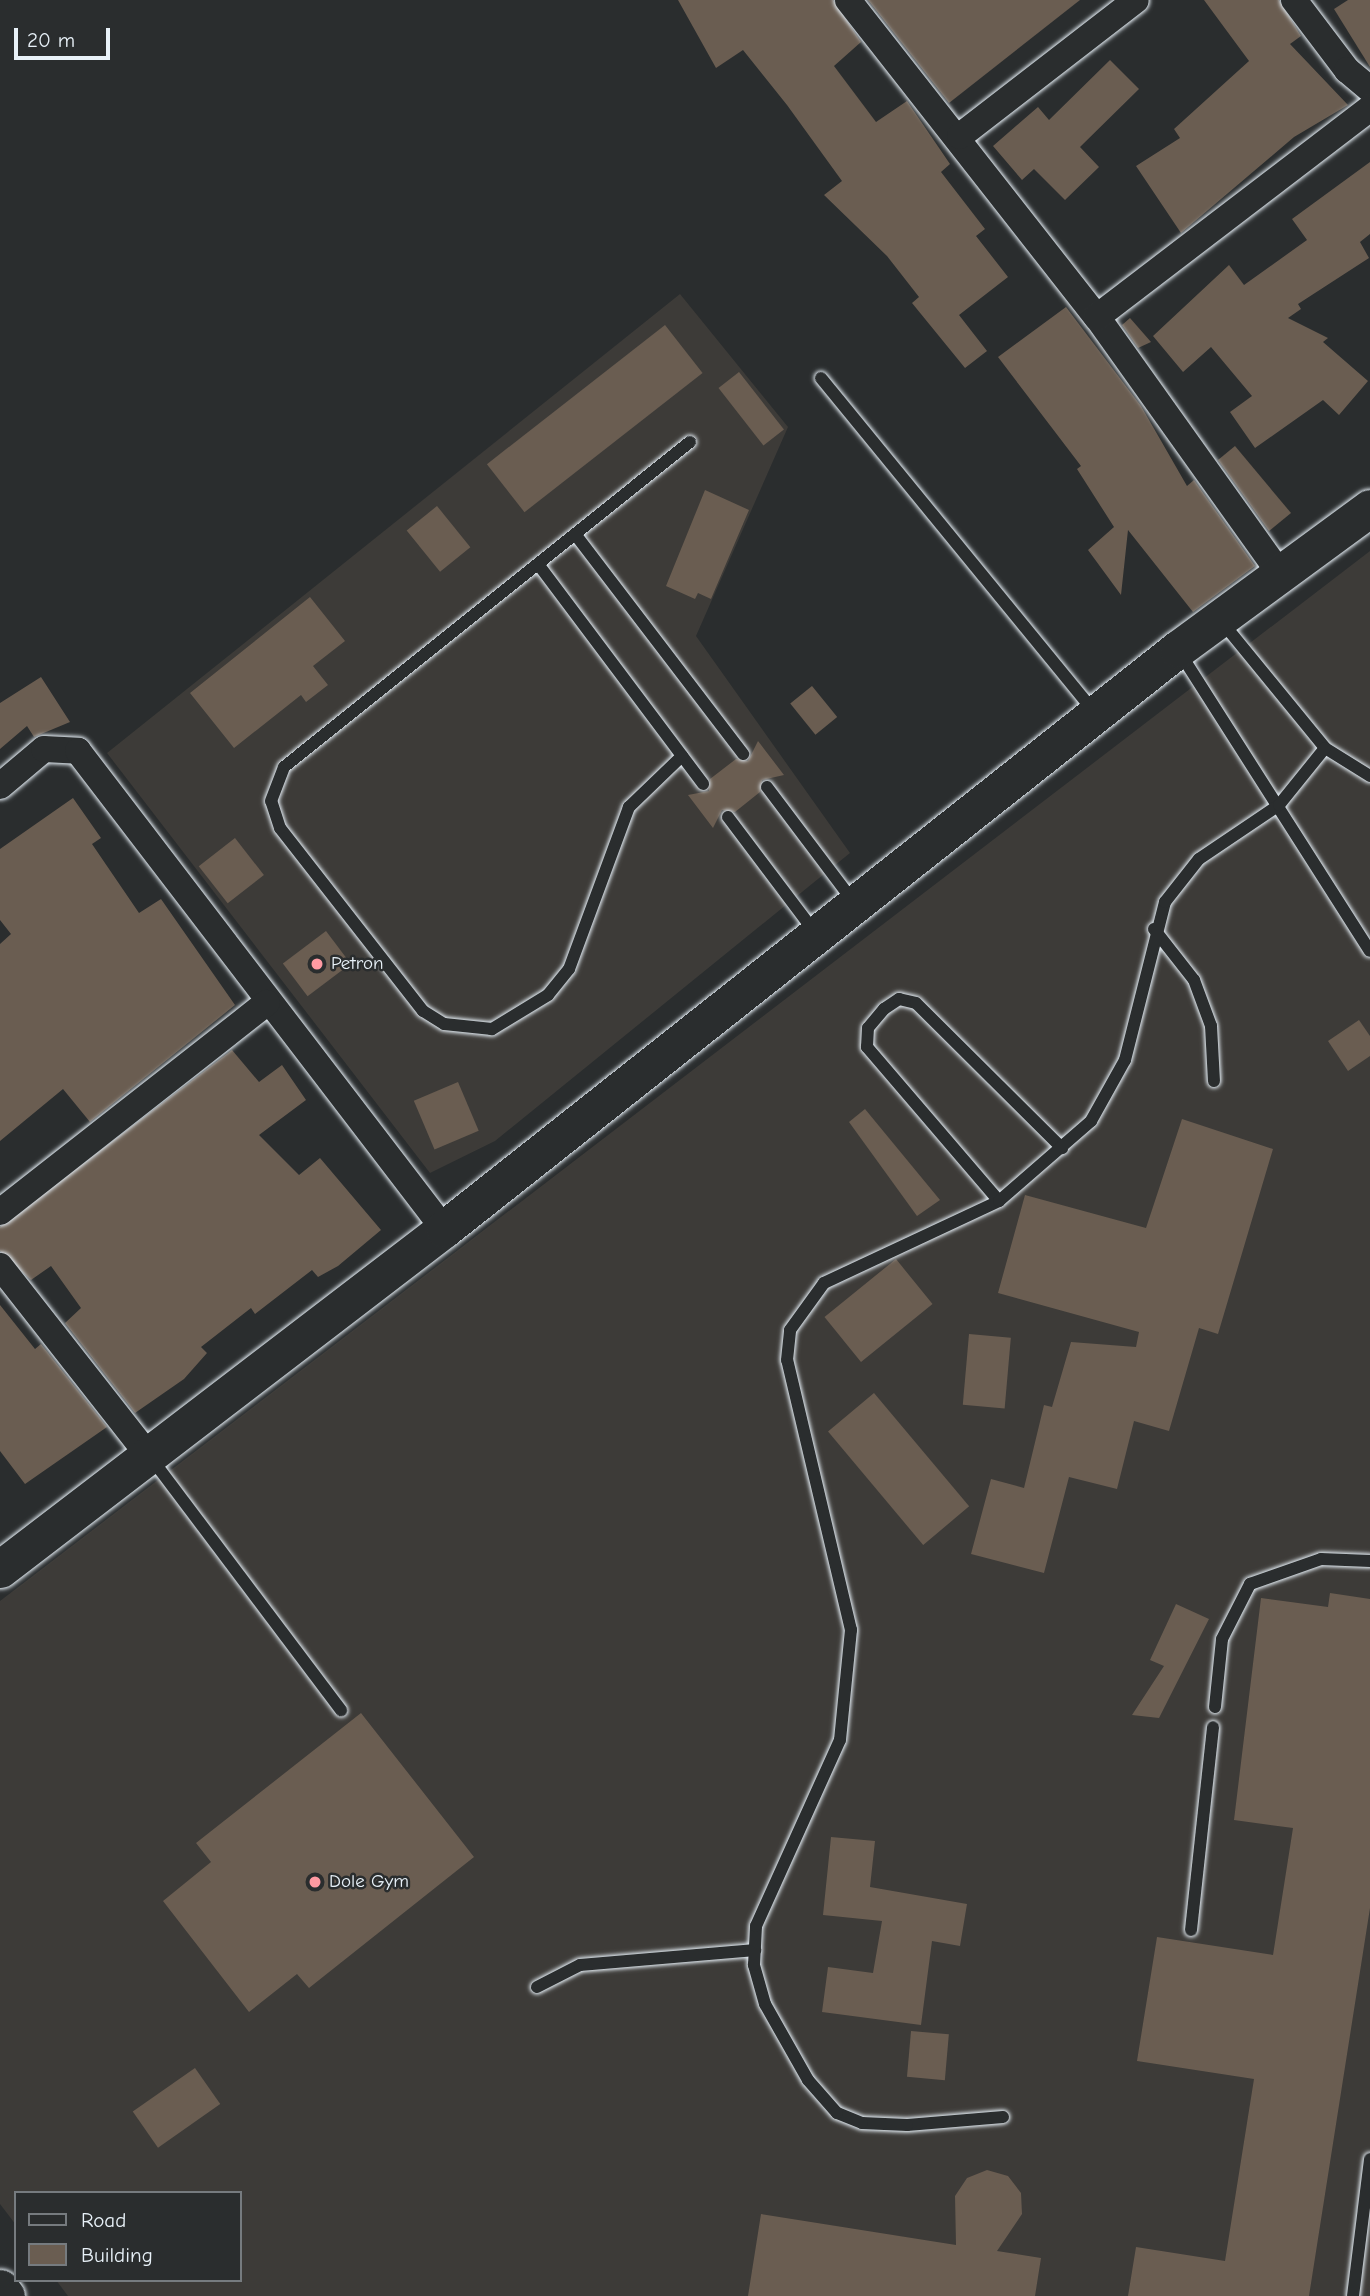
<!DOCTYPE html>
<style>
body{margin:0}
#map{position:relative;width:1370px;height:2296px;overflow:hidden;background:#2a2d2e;font-family:"Comic Neue",sans-serif}
div>[style]{position:absolute}
.built>*{inset:0;background:#3d3b38}
.building>*{inset:0;background:#6a5d51;transform-origin:0 0}
.roads{filter:drop-shadow(0 0 2px #e8f1f8) drop-shadow(0 0 2px #e8f1f8)}
.lane>*{height:12px;margin:-6px;padding:0 6px;transform-origin:6px;border-radius:6px;background:#2a2d2e}
.street>*{height:26px;margin:-13px;padding:0 13px;transform-origin:13px;border-radius:13px;background:#2a2d2e}
.secondary>*{height:37px;margin:-18.5px;padding:0 18.5px;transform-origin:18.5px;border-radius:18.5px;background:#2a2d2e}
.dots>*{width:19px;height:19px;translate:-50% -50%;box-sizing:border-box;border:4px solid #2a2d2e;border-radius:50%}
span{translate:-50% -50%;white-space:nowrap;text-align:center;line-height:1.15;-webkit-text-stroke:5px #2a2d2e;paint-order:stroke}
.poi-label{font-size:19px;color:#e8f1f8}
.left{translate:0 -50%;text-align:left}
.legend{position:absolute;left:14px;top:2191px;width:228px;height:91px;box-sizing:border-box;background:#2a2d2e;border:2px solid #767b7f;margin:0;padding:9px 12px;list-style:none;font-size:21px;color:#e8f1f8}
.legend li{display:flex;align-items:center;gap:14px;height:35px}
.legend b{width:35px;border:2px solid #767b7f}
.scale{position:absolute;left:14px;top:28px;width:96px;height:32px;box-sizing:border-box;border:4px solid #e8f1f8;border-top:0;padding-left:9px;font-size:21px;line-height:24px;white-space:nowrap;color:#e8f1f8;-webkit-text-stroke:5px #2a2d2e;paint-order:stroke}
</style>
<div id="map">
<div class="built">
<i style="clip-path:polygon(680px 294px,788px 427px,696px 636px,850px 853px,495px 1141px,430px 1173px,107px 753px)"></i>
<i style="clip-path:polygon(1370px 551px,1370px 2296px,68px 2296px,56px 2280px,240px 2280px,240px 2193px,16px 2193px,16px 2225px,0 2204px,0 1601px)"></i>
</div>
<div class="building">
<i style="clip-path:polygon(678px 0,833px 0,861px 42px,834px 66px,876px 122px,907px 101px,950px 164px,941px 172px,985px 229px,976px 236px,1008px 277px,959px 315px,987px 351px,965px 368px,912px 303px,919px 297px,887px 256px,824px 195px,842px 181px,787px 105px,743px 50px,716px 68px)"></i>
<i style="clip-path:polygon(868px 0,1080px 0,949px 103px)"></i>
<i style="clip-path:polygon(1204px 0,1279px 0,1301px 36px,1290px 44px,1348px 105px,1294px 137px,1181px 233px,1136px 166px,1180px 138px,1174px 129px,1249px 61px)"></i>
<i style="clip-path:polygon(1348px 0,1370px 0,1370px 67px,1334px 9px)"></i>
<i style="clip-path:polygon(1110px 60px,1139px 89px,1080px 147px,1099px 167px,1065px 200px,1034px 169px,1022px 180px,993px 146px,1038px 107px,1049px 120px)"></i>
<i style="clip-path:polygon(1370px 162px,1370px 234px,1360px 242px,1369px 258px,1298px 304px,1301px 309px,1288px 318px,1328px 338px,1323px 342px,1368px 381px,1339px 415px,1323px 400px,1255px 448px,1230px 412px,1252px 396px,1211px 347px,1183px 372px,1153px 336px,1229px 265px,1244px 285px,1307px 240px,1292px 219px)"></i>
<i style="clip-path:polygon(1066px 307px,1141px 406px,1187px 486px,1194px 480px,1255px 566px,1193px 612px,1128px 530px,1121px 595px,1088px 550px,1114px 527px,1077px 469px,1081px 466px,998px 357px)"></i>
<i style="clip-path:polygon(1130px 318px,1151px 342px,1138px 348px,1122px 325px)"></i>
<i style="left:665px;top:325px;width:61px;height:226px;rotate:52deg"></i>
<i style="left:739px;top:372px;width:73px;height:26px;rotate:52deg"></i>
<i style="clip-path:polygon(1235px 446px,1291px 513px,1269px 531px,1218px 460px)"></i>
<i style="clip-path:polygon(705px 490px,749px 510px,711px 599px,698px 593px,695px 599px,666px 586px)"></i>
<i style="left:437px;top:506px;width:53px;height:39px;rotate:51deg"></i>
<i style="clip-path:polygon(310px 597px,345px 641px,313px 666px,328px 685px,306px 702px,301px 695px,234px 748px,190px 693px)"></i>
<i style="clip-path:polygon(41px 677px,70px 722px,34px 737px,27px 726px,0 749px,0 703px)"></i>
<i style="left:812px;top:686px;width:40px;height:28px;rotate:51deg"></i>
<i style="clip-path:polygon(758px 741px,784px 775px,762px 780px,760px 792px,735px 812px,722px 810px,713px 828px,688px 795px,709px 791px,710px 779px,736px 759px,748px 761px)"></i>
<i style="clip-path:polygon(73px 798px,101px 838px,92px 844px,139px 913px,161px 899px,235px 1005px,90px 1122px,63px 1089px,0 1141px,0 944px,11px 934px,0 920px,0 849px)"></i>
<i style="left:235px;top:838px;width:47px;height:46px;rotate:52deg"></i>
<i style="left:326px;top:931px;width:41px;height:54px;rotate:53deg"></i>
<i style="clip-path:polygon(1359px 1020px,1370px 1036px,1370px 1056px,1348px 1071px,1328px 1041px)"></i>
<i style="clip-path:polygon(232px 1050px,259px 1082px,282px 1065px,306px 1100px,259px 1135px,299px 1175px,320px 1158px,381px 1230px,338px 1266px,318px 1277px,312px 1270px,255px 1314px,251px 1308px,201px 1347px,207px 1353px,184px 1379px,135px 1413px,65px 1323px,81px 1308px,51px 1266px,31px 1280px,0 1251px,0 1227px)"></i>
<i style="left:458px;top:1082px;width:53px;height:48px;rotate:67deg"></i>
<i style="clip-path:polygon(865px 1109px,940px 1200px,917px 1216px,849px 1122px)"></i>
<i style="clip-path:polygon(1182px 1119px,1273px 1149px,1218px 1334px,1199px 1328px,1169px 1431px,1134px 1421px,1117px 1489px,1069px 1477px,1044px 1573px,971px 1554px,991px 1479px,1024px 1488px,1044px 1405px,1052px 1407px,1071px 1342px,1136px 1347px,1139px 1332px,998px 1293px,1025px 1195px,1146px 1228px)"></i>
<i style="left:896px;top:1259px;width:58px;height:92px;rotate:51deg"></i>
<i style="clip-path:polygon(0 1305px,35px 1349px,41px 1344px,107px 1427px,25px 1484px,0 1451px)"></i>
<i style="left:969px;top:1334px;width:42px;height:71px;rotate:5deg"></i>
<i style="left:874px;top:1393px;width:148px;height:60px;rotate:50deg"></i>
<i style="clip-path:polygon(1330px 1593px,1370px 1599px,1370px 1908px,1309px 2296px,1128px 2296px,1136px 2247px,1225px 2261px,1254px 2079px,1137px 2061px,1157px 1937px,1273px 1955px,1293px 1828px,1234px 1820px,1261px 1598px,1328px 1607px)"></i>
<i style="clip-path:polygon(1176px 1604px,1209px 1619px,1159px 1718px,1132px 1715px,1164px 1666px,1150px 1660px)"></i>
<i style="clip-path:polygon(361px 1713px,474px 1857px,309px 1988px,297px 1974px,249px 2012px,163px 1901px,211px 1862px,196px 1843px)"></i>
<i style="clip-path:polygon(831px 1837px,875px 1841px,870px 1887px,967px 1904px,960px 1946px,932px 1941px,921px 2025px,822px 2012px,828px 1967px,873px 1973px,882px 1921px,823px 1915px)"></i>
<i style="left:911px;top:2031px;width:38px;height:46px;rotate:5deg"></i>
<i style="left:195px;top:2068px;width:44px;height:76px;rotate:55deg"></i>
<i style="clip-path:polygon(987px 2170px,1008px 2176px,1021px 2193px,1022px 2214px,997px 2251px,1041px 2258px,1035px 2296px,748px 2296px,761px 2214px,956px 2245px,955px 2196px,967px 2178px)"></i>
</div>
<div class="roads">
<div class="lane">
<i style="left:821px;top:378px;width:431px;rotate:50.7deg"></i>
<i style="left:575px;top:534px;width:277px;rotate:52.6deg"></i>
<i style="left:538px;top:564px;width:275px;rotate:53.1deg"></i>
<i style="left:1222px;top:622px;width:163px;rotate:50.7deg"></i>
<i style="left:1325px;top:748px;width:53px;rotate:31.9deg"></i>
<i style="left:1180px;top:653px;width:353px;rotate:57.5deg"></i>
<i style="left:682px;top:756px;width:74px;rotate:136.1deg"></i>
<i style="left:629px;top:807px;width:173px;rotate:110.3deg"></i>
<i style="left:569px;top:969px;width:33px;rotate:129deg"></i>
<i style="left:548px;top:995px;width:66px;rotate:148.7deg"></i>
<i style="left:492px;top:1029px;width:48px;rotate:-174.1deg"></i>
<i style="left:444px;top:1024px;width:25px;rotate:-148deg"></i>
<i style="left:423px;top:1011px;width:232px;rotate:-128deg"></i>
<i style="left:280px;top:828px;width:28px;rotate:-108deg"></i>
<i style="left:271px;top:801px;width:36px;rotate:-69deg"></i>
<i style="left:284px;top:767px;width:520px;rotate:-38.68deg"></i>
<i style="left:767px;top:787px;width:143px;rotate:53deg"></i>
<i style="left:728px;top:817px;width:143px;rotate:53deg"></i>
<i style="left:1154px;top:929px;width:65px;rotate:51.9deg"></i>
<i style="left:1194px;top:980px;width:49px;rotate:69.7deg"></i>
<i style="left:1211px;top:1026px;width:55px;rotate:86.9deg"></i>
<i style="left:999px;top:1201px;width:203px;rotate:-130.6deg"></i>
<i style="left:867px;top:1047px;width:19px;rotate:-87deg"></i>
<i style="left:868px;top:1028px;width:25px;rotate:-50deg"></i>
<i style="left:884px;top:1009px;width:18px;rotate:-34deg"></i>
<i style="left:899px;top:999px;width:17px;rotate:13deg"></i>
<i style="left:916px;top:1003px;width:206px;rotate:44.8deg"></i>
<i style="left:151px;top:1458px;width:316px;rotate:53deg"></i>
<i style="left:1215px;top:1707px;width:68px;rotate:-84.1deg"></i>
<i style="left:1222px;top:1639px;width:62px;rotate:-63deg"></i>
<i style="left:1250px;top:1584px;width:75px;rotate:-19.4deg"></i>
<i style="left:1321px;top:1559px;width:49px;rotate:2.3deg"></i>
<i style="left:1191px;top:1930px;width:204px;rotate:-83.8deg"></i>
<i style="left:537px;top:1987px;width:48px;rotate:-27.1deg"></i>
<i style="left:580px;top:1965px;width:176px;rotate:-4.9deg"></i>
<i style="left:1003px;top:2117px;width:96px;rotate:175.2deg"></i>
<i style="left:907px;top:2125px;width:45px;rotate:-177.5deg"></i>
<i style="left:862px;top:2123px;width:27px;rotate:-158deg"></i>
<i style="left:837px;top:2113px;width:44px;rotate:-131.3deg"></i>
<i style="left:808px;top:2080px;width:87px;rotate:-119.5deg"></i>
<i style="left:765px;top:2004px;width:41px;rotate:-105.8deg"></i>
<i style="left:754px;top:1965px;width:39px;rotate:-87deg"></i>
<i style="left:756px;top:1926px;width:204px;rotate:-65.7deg"></i>
<i style="left:840px;top:1740px;width:111px;rotate:-84.3deg"></i>
<i style="left:851px;top:1630px;width:277px;rotate:-103.3deg"></i>
<i style="left:787px;top:1360px;width:30px;rotate:-84deg"></i>
<i style="left:790px;top:1330px;width:58px;rotate:-54.1deg"></i>
<i style="left:824px;top:1283px;width:193px;rotate:-25.1deg"></i>
<i style="left:999px;top:1201px;width:122px;rotate:-41deg"></i>
<i style="left:1091px;top:1121px;width:70px;rotate:-60.9deg"></i>
<i style="left:1125px;top:1060px;width:163px;rotate:-75.8deg"></i>
<i style="left:1165px;top:902px;width:55px;rotate:-51.7deg"></i>
<i style="left:1199px;top:859px;width:97px;rotate:-34deg"></i>
<i style="left:1279px;top:805px;width:73px;rotate:-51.1deg"></i>
<i style="left:1353px;top:2296px;width:138px;rotate:-82.9deg"></i>
</div>
<div class="street">
<i style="left:848px;top:0;width:403px;rotate:51.9deg"></i>
<i style="left:1097px;top:317px;width:315px;rotate:54.5deg"></i>
<i style="left:1294px;top:0;width:88px;rotate:52.9deg"></i>
<i style="left:1347px;top:70px;width:30px;rotate:40deg"></i>
<i style="left:960px;top:136px;width:222px;rotate:-37.7deg"></i>
<i style="left:1097px;top:317px;width:344px;rotate:-37.4deg"></i>
<i style="left:0;top:786px;width:57px;rotate:-40.1deg"></i>
<i style="left:44px;top:749px;width:34px;rotate:3deg"></i>
<i style="left:78px;top:751px;width:602px;rotate:52.56deg"></i>
<i style="left:0;top:1212px;width:339px;rotate:-38.1deg"></i>
<i style="left:0;top:1266px;width:243px;rotate:51.9deg"></i>
</div>
<div class="secondary">
<i style="left:0;top:1569px;width:559px;rotate:-37.44deg"></i>
<i style="left:444px;top:1229px;width:935px;rotate:-38.32deg"></i>
<i style="left:1178px;top:649px;width:238px;rotate:-36.3deg"></i>
<i style="left:0;top:2288px;width:10px;rotate:53deg"></i>
</div>
</div>
<div class="dots">
<i style="left:317px;top:964px;background:#ff9aa2"></i>
<i style="left:315px;top:1882px;background:#ff9aa2"></i>
</div>
<div class="poi-label">
<span class="left" style="left:331px;top:964px">Petron</span>
<span class="left" style="left:329px;top:1882px">Dole Gym</span>
</div>
<ul class="legend">
<li><b style="height:9px;background:#2a2d2e"></b>Road</li>
<li><b style="height:19px;background:#6a5d51"></b>Building</li>
</ul>
<div class="scale">20 m</div>
</div>
